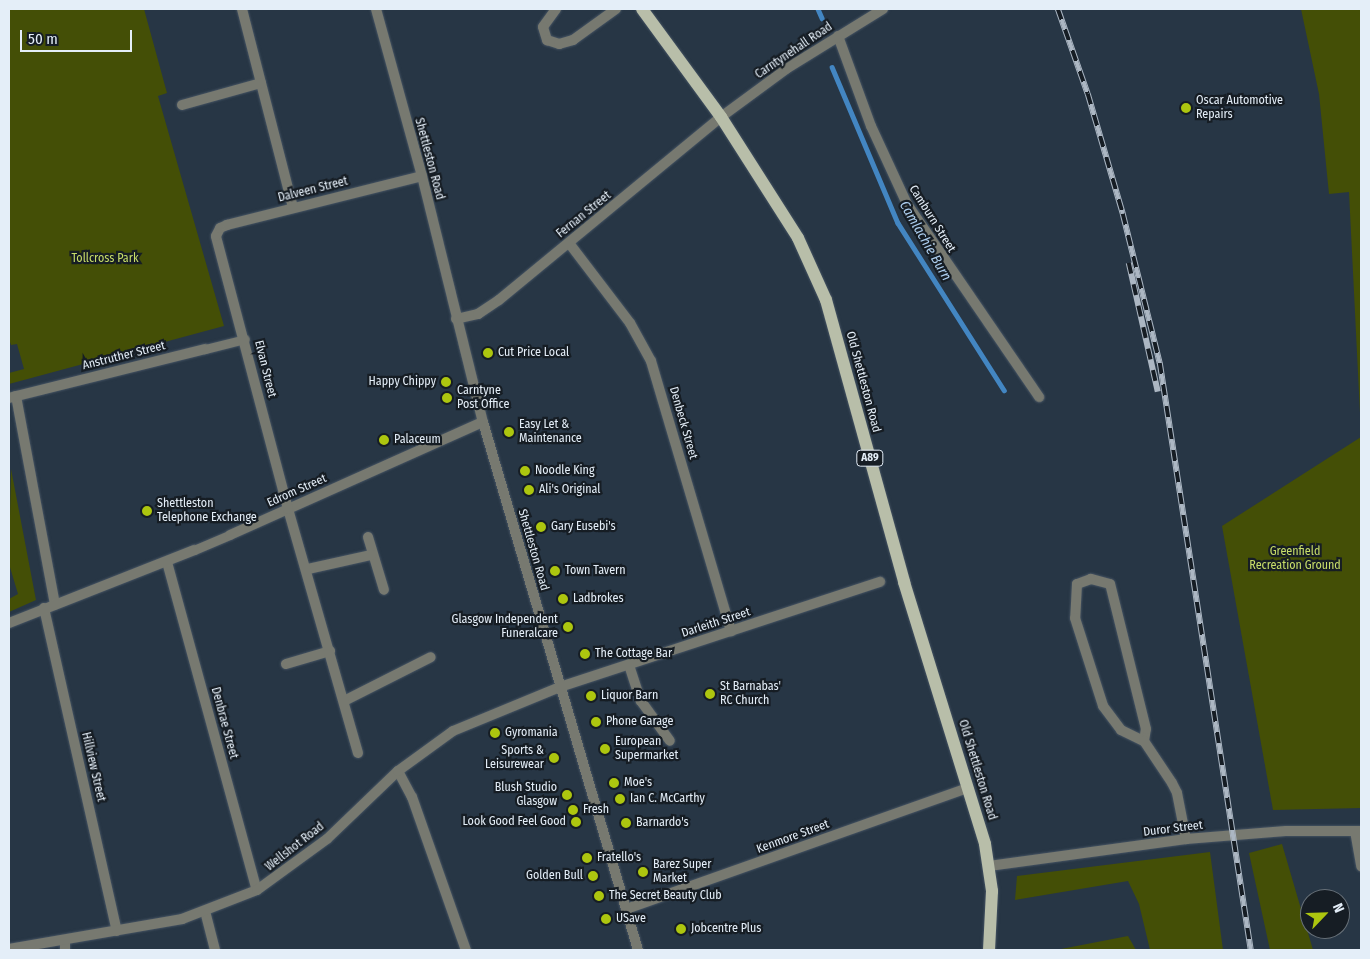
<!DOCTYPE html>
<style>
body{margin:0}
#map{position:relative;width:1370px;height:959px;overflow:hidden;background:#273645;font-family:"Fira Sans Condensed",sans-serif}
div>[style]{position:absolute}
.green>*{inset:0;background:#444f06}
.stream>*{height:4.5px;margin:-2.25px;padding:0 2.25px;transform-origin:2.25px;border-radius:2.25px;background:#4386c2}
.roads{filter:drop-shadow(0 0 1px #455362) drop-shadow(0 0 1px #455362)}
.pedestrian>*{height:9px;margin:-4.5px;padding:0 4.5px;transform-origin:4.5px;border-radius:4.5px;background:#777970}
.minor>*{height:10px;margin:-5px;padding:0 5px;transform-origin:5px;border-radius:5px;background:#777970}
.tertiary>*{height:10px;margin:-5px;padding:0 5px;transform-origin:5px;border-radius:5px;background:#777970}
.primary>*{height:12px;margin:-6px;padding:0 6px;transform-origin:6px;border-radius:6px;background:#b8bea9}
.rail>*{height:5.5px;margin-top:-2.75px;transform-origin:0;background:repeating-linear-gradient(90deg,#161d24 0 11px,#acb7c3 0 22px);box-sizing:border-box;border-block:1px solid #acb7c3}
.dots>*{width:14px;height:14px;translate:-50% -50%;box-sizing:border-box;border:2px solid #161d24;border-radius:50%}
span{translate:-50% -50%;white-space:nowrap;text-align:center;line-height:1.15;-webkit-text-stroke:4.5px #161d24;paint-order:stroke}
.shield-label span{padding:1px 4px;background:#161d24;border:1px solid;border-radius:4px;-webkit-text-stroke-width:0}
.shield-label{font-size:11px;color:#e4eef8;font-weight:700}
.street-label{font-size:12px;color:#e4eef8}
.poi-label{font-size:12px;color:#e4eef8}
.left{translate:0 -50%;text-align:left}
.right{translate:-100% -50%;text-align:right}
.park-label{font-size:12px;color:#c8de69}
.water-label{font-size:14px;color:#adceef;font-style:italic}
.frame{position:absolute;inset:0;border:10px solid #e4eef8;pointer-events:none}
.north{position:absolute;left:1300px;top:889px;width:50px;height:50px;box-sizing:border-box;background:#161d24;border:1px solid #687179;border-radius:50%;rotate:66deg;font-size:14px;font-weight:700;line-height:20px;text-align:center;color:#e4eef8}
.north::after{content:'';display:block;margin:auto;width:18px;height:22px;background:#adc60f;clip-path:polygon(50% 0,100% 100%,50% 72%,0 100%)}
.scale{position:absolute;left:20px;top:30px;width:112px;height:22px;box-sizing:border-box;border:2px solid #e4eef8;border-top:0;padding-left:6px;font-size:15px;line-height:18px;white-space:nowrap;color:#e4eef8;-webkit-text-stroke:4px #161d24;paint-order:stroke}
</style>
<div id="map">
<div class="green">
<i style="clip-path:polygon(9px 9px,144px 9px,167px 93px,158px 96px,224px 326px,9px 384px,9px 373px,24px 369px,17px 344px,11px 345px,9px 339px)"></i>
<i style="clip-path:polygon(1301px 9px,1361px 9px,1361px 433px,1349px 192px,1329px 194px,1319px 94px)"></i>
<i style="clip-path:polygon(1361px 437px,1361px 808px,1273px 810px,1222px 526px)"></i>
<i style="clip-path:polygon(11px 469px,36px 600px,9px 612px,9px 599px,18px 594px,9px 564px)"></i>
<i style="clip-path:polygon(1282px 844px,1313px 950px,1270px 950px,1249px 853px)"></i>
<i style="clip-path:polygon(1210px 852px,1223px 950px,1150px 950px,1139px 904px,1128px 881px,1015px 900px,1017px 876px)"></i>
<i style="clip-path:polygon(1128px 936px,1136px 950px,1056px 950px)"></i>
</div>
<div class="stream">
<i style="left:818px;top:9px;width:10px;rotate:66deg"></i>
<i style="left:832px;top:67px;width:169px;rotate:67.1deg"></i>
<i style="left:898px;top:223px;width:198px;rotate:57.6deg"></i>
</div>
<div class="roads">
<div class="pedestrian">
<i style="left:205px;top:349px;width:41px;rotate:-14deg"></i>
<i style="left:194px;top:550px;width:39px;rotate:-23deg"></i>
</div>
<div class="minor">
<i style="left:242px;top:9px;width:204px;rotate:75.6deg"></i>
<i style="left:556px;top:9px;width:22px;rotate:126deg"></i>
<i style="left:543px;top:27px;width:14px;rotate:73deg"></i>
<i style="left:547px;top:40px;width:13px;rotate:18deg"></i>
<i style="left:559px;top:44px;width:15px;rotate:-16deg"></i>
<i style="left:573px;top:40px;width:53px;rotate:-35.8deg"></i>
<i style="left:838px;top:36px;width:96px;rotate:69.9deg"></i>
<i style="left:871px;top:126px;width:86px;rotate:65.2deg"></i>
<i style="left:907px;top:204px;width:234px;rotate:55.6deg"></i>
<i style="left:182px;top:105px;width:82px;rotate:-15.6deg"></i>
<i style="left:569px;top:243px;width:101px;rotate:52.7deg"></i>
<i style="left:630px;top:323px;width:43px;rotate:61.1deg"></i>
<i style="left:651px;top:361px;width:282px;rotate:73.5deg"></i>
<i style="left:456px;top:319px;width:23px;rotate:-13deg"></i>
<i style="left:478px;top:314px;width:25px;rotate:-34deg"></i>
<i style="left:499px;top:300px;width:288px;rotate:-39.5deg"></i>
<i style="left:16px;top:396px;width:212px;rotate:79.4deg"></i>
<i style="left:9px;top:398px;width:202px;rotate:-14deg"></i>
<i style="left:230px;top:535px;width:277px;rotate:-24.1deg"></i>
<i style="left:368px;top:537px;width:55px;rotate:73.2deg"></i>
<i style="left:167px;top:562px;width:340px;rotate:74.7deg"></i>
<i style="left:308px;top:569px;width:65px;rotate:-12.5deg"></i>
<i style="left:44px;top:608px;width:331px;rotate:77.3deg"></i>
<i style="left:9px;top:623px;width:199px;rotate:-21.5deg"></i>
<i style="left:286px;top:664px;width:46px;rotate:-16.5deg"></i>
<i style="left:629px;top:665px;width:38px;rotate:72deg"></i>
<i style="left:641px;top:701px;width:49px;rotate:54.1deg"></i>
<i style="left:344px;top:701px;width:97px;rotate:-26.8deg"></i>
<i style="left:1144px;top:741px;width:12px;rotate:-81deg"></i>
<i style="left:1146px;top:729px;width:149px;rotate:-103.9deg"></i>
<i style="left:1110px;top:584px;width:20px;rotate:-165deg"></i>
<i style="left:1091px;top:579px;width:15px;rotate:160deg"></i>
<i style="left:1077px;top:584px;width:34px;rotate:93deg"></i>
<i style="left:1075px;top:618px;width:92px;rotate:72.3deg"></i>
<i style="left:1103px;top:706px;width:30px;rotate:53deg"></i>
<i style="left:1121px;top:730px;width:25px;rotate:26deg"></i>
<i style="left:1144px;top:741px;width:50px;rotate:56.3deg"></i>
<i style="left:1172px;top:783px;width:11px;rotate:63deg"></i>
<i style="left:1177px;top:793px;width:47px;rotate:78.9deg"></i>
<i style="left:358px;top:753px;width:254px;rotate:-106deg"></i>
<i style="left:288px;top:509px;width:282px;rotate:-104.8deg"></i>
<i style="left:216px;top:236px;width:9px;rotate:-63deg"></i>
<i style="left:220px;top:228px;width:8px;rotate:-23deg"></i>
<i style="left:227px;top:225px;width:201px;rotate:-14.1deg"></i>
<i style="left:398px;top:771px;width:30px;rotate:62deg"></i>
<i style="left:412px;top:797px;width:162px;rotate:70.6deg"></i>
<i style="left:1355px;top:831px;width:36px;rotate:80deg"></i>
<i style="left:989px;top:866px;width:199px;rotate:-7.8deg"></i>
<i style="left:1186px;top:839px;width:100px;rotate:-4.6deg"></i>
<i style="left:1286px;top:831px;width:75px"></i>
<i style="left:626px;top:909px;width:363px;rotate:-19.5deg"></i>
<i style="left:205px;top:911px;width:40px;rotate:75.6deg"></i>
<i style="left:65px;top:940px;width:10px;rotate:90deg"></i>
<i style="left:9px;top:949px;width:176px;rotate:-9.8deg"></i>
<i style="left:182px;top:919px;width:80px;rotate:-21.1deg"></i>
<i style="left:257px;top:890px;width:87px;rotate:-36.1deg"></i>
<i style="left:327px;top:839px;width:98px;rotate:-43.8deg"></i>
<i style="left:398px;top:771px;width:68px;rotate:-36deg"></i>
<i style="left:453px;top:731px;width:116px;rotate:-22.4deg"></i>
<i style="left:560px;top:687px;width:337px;rotate:-18.2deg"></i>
</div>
<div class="tertiary">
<i style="left:376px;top:9px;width:173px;rotate:74.6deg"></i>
<i style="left:422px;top:176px;width:253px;rotate:76.1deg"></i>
<i style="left:483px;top:422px;width:550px;rotate:73.64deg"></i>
<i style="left:721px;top:117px;width:81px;rotate:-36.4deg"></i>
<i style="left:786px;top:69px;width:114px;rotate:-31.7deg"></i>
</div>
<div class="primary">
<i style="left:642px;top:9px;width:134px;rotate:53.8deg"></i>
<i style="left:721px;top:117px;width:143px;rotate:57.5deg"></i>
<i style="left:798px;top:238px;width:68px;rotate:65.7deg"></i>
<i style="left:826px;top:300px;width:293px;rotate:74.5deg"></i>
<i style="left:904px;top:582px;width:274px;rotate:72.8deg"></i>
<i style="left:985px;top:844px;width:48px;rotate:81.5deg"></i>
<i style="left:992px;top:891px;width:59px;rotate:92.9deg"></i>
</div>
</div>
<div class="rail">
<i style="left:1058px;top:9px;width:90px;rotate:70.6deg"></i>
<i style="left:1088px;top:94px;width:125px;rotate:73.7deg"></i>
<i style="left:1123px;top:214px;width:154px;rotate:76.1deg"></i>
<i style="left:1160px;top:363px;width:594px;rotate:81.19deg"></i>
<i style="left:1129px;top:263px;width:132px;rotate:77.3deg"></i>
</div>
<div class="dots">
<i style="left:1186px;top:108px;background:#adc60f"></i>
<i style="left:488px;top:353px;background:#adc60f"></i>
<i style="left:446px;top:382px;background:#adc60f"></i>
<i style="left:447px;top:398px;background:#adc60f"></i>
<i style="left:509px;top:432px;background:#adc60f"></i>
<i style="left:384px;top:440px;background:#adc60f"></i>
<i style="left:525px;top:471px;background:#adc60f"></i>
<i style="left:529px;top:490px;background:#adc60f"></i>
<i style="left:147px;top:511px;background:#adc60f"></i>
<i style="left:541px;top:527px;background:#adc60f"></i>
<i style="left:555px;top:571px;background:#adc60f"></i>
<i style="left:563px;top:599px;background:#adc60f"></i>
<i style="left:568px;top:627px;background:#adc60f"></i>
<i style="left:585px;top:654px;background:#adc60f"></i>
<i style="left:710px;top:694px;background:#adc60f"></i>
<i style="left:591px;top:696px;background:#adc60f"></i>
<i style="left:596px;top:722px;background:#adc60f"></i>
<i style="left:495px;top:733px;background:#adc60f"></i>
<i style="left:605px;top:749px;background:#adc60f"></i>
<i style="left:554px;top:758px;background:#adc60f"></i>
<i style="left:614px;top:783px;background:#adc60f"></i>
<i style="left:567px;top:795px;background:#adc60f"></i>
<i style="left:620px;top:799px;background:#adc60f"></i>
<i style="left:573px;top:810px;background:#adc60f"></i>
<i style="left:576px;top:822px;background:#adc60f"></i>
<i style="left:626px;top:823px;background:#adc60f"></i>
<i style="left:587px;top:858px;background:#adc60f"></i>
<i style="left:643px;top:872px;background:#adc60f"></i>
<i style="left:593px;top:876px;background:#adc60f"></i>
<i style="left:599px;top:896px;background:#adc60f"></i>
<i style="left:606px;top:919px;background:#adc60f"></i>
<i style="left:681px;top:929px;background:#adc60f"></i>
</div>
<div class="shield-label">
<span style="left:870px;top:458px">A89</span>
</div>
<div class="street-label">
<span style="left:794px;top:51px;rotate:-34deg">Carntynehall Road</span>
<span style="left:429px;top:159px;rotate:75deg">Shettleston Road</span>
<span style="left:313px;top:190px;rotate:-14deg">Dalveen Street</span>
<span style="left:584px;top:215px;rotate:-39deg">Fernan Street</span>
<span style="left:932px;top:219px;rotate:58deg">Camburn Street</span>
<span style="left:124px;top:356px;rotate:-14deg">Anstruther Street</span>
<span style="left:265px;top:369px;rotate:76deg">Elvan Street</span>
<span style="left:863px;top:382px;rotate:75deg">Old Shettleston Road</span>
<span style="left:683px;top:423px;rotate:74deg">Denbeck Street</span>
<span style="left:297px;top:491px;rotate:-24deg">Edrom Street</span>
<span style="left:533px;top:550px;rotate:74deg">Shettleston Road</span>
<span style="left:716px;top:623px;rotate:-18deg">Darleith Street</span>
<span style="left:224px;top:723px;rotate:75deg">Denbrae Street</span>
<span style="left:93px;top:767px;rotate:77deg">Hillview Street</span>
<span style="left:977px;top:770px;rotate:73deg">Old Shettleston Road</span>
<span style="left:1173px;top:829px;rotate:-7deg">Duror Street</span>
<span style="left:793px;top:837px;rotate:-20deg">Kenmore Street</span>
<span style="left:295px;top:847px;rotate:-38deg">Wellshot Road</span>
</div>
<div class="poi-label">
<span class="left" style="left:1196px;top:108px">Oscar Automotive<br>Repairs</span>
<span class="left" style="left:498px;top:353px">Cut Price Local</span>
<span class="right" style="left:436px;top:382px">Happy Chippy</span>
<span class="left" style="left:457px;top:398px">Carntyne<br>Post Office</span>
<span class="left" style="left:519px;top:432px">Easy Let &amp;<br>Maintenance</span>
<span class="left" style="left:394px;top:440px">Palaceum</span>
<span class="left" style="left:535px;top:471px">Noodle King</span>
<span class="left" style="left:539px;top:490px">Ali's Original</span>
<span class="left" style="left:157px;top:511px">Shettleston<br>Telephone Exchange</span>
<span class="left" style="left:551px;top:527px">Gary Eusebi's</span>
<span class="left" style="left:565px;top:571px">Town Tavern</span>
<span class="left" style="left:573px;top:599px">Ladbrokes</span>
<span class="right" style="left:558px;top:627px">Glasgow Independent<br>Funeralcare</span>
<span class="left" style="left:595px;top:654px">The Cottage Bar</span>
<span class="left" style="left:720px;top:694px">St Barnabas'<br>RC Church</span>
<span class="left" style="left:601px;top:696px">Liquor Barn</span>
<span class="left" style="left:606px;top:722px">Phone Garage</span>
<span class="left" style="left:505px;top:733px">Gyromania</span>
<span class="left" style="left:615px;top:749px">European<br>Supermarket</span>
<span class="right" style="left:544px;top:758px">Sports &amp;<br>Leisurewear</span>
<span class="left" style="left:624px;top:783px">Moe's</span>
<span class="right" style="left:557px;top:795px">Blush Studio<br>Glasgow</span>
<span class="left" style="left:630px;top:799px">Ian C. McCarthy</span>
<span class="left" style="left:583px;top:810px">Fresh</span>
<span class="right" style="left:566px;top:822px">Look Good Feel Good</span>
<span class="left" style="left:636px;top:823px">Barnardo's</span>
<span class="left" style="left:597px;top:858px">Fratello's</span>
<span class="left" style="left:653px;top:872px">Barez Super<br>Market</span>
<span class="right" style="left:583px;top:876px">Golden Bull</span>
<span class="left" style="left:609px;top:896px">The Secret Beauty Club</span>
<span class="left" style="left:616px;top:919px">USave</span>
<span class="left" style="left:691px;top:929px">Jobcentre Plus</span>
</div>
<div class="park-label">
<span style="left:105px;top:259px">Tollcross Park</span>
<span style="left:1295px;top:559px">Greenfield<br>Recreation Ground</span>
</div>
<div class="water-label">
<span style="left:925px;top:241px;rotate:60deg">Camlachie Burn</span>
</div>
<div class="frame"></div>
<div class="north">N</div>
<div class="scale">50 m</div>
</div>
